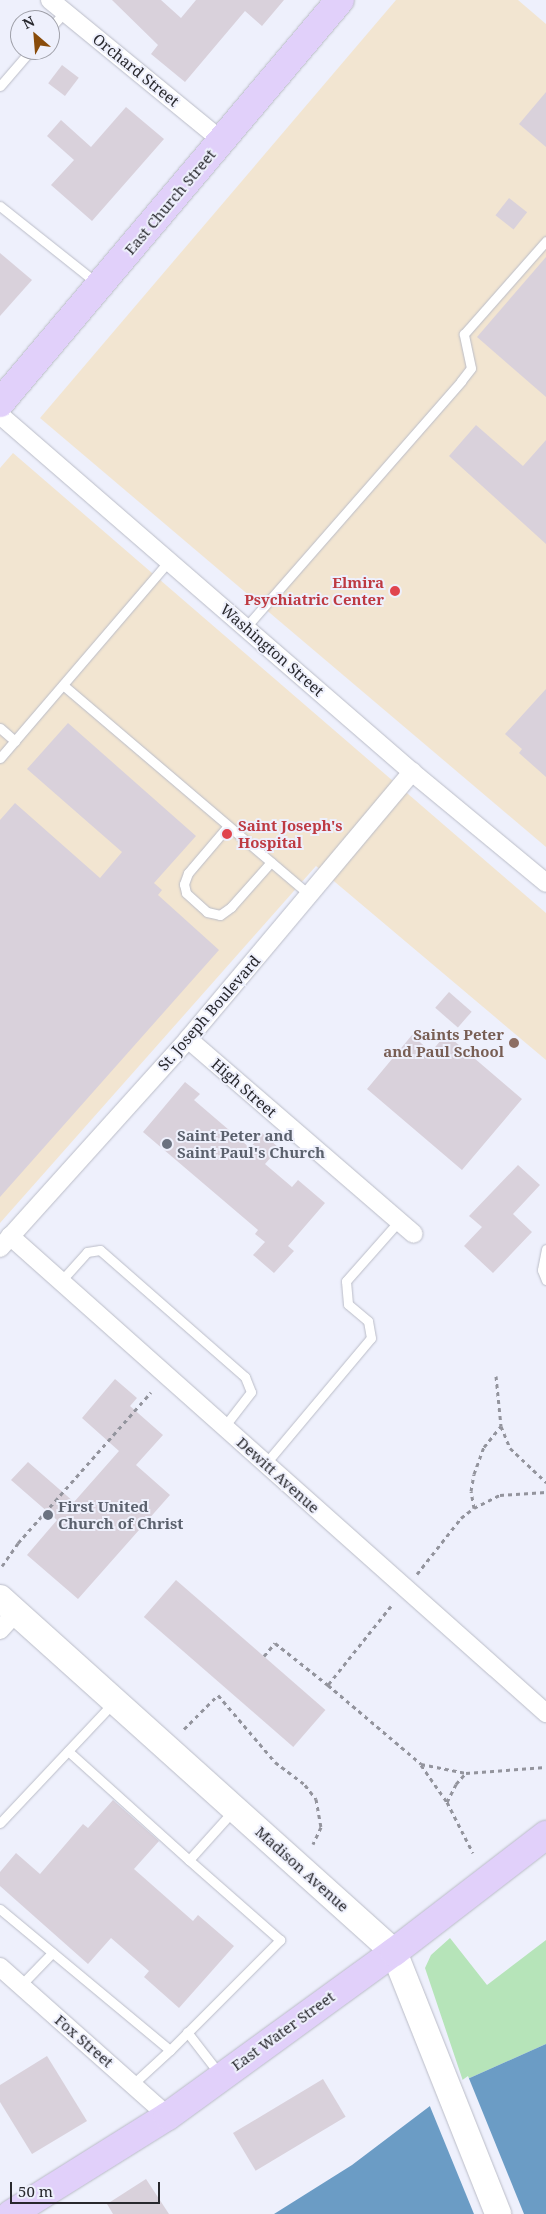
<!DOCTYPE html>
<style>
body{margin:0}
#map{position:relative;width:546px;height:2214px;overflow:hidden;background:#eef0fc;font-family:"Noto Serif",serif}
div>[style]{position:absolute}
.medical>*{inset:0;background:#f2e5d1}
.green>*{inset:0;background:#b6e4b9}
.water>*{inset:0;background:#6b9cc5}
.pier>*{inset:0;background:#eef0fc}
.building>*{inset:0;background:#d9d1db;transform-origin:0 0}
.path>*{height:3px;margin-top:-1.5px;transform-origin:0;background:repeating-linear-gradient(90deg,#93949d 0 4px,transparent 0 8px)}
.roads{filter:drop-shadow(0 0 1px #babcc7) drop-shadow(0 0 1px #babcc7)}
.service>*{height:9px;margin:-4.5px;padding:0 4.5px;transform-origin:4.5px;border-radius:4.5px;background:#fff}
.minor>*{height:18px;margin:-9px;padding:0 9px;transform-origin:9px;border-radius:9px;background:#fff}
.secondary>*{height:26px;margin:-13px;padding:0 13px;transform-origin:13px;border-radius:13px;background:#fff}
.primary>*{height:28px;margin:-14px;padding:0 14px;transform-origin:14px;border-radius:14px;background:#e1d0fa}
.dots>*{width:14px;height:14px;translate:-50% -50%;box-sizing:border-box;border:2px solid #eef0fc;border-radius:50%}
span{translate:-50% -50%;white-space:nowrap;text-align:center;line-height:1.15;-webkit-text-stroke:4px #eef0fc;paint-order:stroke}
.street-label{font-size:15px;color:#28282d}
.health-label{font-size:15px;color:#be3a42;font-weight:700}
.right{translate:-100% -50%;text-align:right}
.left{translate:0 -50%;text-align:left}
.education-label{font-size:15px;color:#785e54;font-weight:700}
.worship-label{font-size:15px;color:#5b616d;font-weight:700}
.north{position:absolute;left:10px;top:10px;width:50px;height:50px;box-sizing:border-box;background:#eef0fc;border:1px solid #9fa0a9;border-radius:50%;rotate:333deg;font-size:14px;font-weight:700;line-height:20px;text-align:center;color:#28282d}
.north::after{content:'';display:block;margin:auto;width:18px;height:22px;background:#894c0b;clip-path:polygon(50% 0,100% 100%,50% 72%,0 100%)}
.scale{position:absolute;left:10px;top:2182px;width:150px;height:22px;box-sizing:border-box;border:2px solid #28282d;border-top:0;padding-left:6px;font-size:15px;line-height:18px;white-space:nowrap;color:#28282d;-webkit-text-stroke:4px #eef0fc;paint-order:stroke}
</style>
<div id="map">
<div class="medical">
<i style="clip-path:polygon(396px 0,518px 0,546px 24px,546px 847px,40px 418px)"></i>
<i style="clip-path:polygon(13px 453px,546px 913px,546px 1060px,316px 866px,0 1223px,0 468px)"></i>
</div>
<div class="green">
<i style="clip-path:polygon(450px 1938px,487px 1985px,546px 1940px,546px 2044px,463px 2081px,425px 1968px,431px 1955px)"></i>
</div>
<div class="water">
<i style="clip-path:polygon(546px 2044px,546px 2214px,274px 2214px,352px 2165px,463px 2081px)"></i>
</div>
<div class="pier">
<i style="clip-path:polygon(468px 2076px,524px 2214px,474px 2214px,429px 2104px)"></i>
</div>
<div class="building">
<i style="clip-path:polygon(112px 0,161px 0,181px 18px,196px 0,284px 0,262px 26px,245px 11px,185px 82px,151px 54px,158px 45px)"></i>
<i style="left:62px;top:65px;width:21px;height:23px;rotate:37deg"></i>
<i style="clip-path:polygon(546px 92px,546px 147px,519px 124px)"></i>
<i style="clip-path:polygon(126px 107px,164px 139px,92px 221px,51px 185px,74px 160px,47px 136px,61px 120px,91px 147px)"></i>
<i style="left:509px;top:198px;width:23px;height:22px;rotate:38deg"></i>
<i style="clip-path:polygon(0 253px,32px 280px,0 316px)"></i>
<i style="clip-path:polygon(546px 257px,546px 397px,477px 337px)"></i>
<i style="clip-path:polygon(476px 425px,523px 466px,546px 440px,546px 544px,449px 456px)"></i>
<i style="clip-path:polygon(546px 689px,546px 777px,519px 753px,522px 749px,505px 734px)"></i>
<i style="clip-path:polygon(68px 723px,196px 836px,154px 883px,162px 890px,158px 895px,219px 950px,0 1197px,0 820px,15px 803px,100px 878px,122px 852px,27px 769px)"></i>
<i style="left:449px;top:992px;width:30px;height:21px;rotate:41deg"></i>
<i style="clip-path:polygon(446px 1034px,522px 1099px,462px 1170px,367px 1089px,412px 1035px,431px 1052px)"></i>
<i style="clip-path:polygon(185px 1082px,200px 1094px,194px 1100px,250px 1148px,262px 1133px,279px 1148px,265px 1164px,292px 1187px,298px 1180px,325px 1203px,288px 1246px,294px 1251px,274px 1273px,253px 1255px,265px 1242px,255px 1234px,258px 1230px,143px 1132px)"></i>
<i style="clip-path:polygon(518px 1165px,540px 1185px,513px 1214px,532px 1232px,493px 1273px,464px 1246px,482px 1227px,469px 1216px)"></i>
<i style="clip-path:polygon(115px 1379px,137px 1398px,130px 1406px,163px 1435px,136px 1465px,170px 1495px,78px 1599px,27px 1555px,57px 1520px,11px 1480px,28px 1462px,74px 1502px,119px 1451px,82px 1418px)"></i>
<i style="left:176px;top:1580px;width:198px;height:49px;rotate:41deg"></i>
<i style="clip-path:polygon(113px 1800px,159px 1841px,134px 1869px,193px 1921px,198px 1915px,234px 1946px,179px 2008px,144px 1977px,149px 1971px,111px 1938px,88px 1964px,0 1886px,0 1872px,16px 1853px,40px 1874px,83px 1824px,88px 1828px)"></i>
<i style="clip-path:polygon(47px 2056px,87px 2121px,32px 2154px,0 2102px,0 2085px)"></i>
<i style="left:323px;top:2079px;width:44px;height:105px;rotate:59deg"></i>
<i style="clip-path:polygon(146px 2179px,169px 2214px,113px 2214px,107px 2204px)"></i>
</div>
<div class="path">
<i style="left:496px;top:1376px;width:50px;rotate:84.3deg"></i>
<i style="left:501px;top:1426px;width:24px;rotate:68deg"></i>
<i style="left:510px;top:1448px;width:50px;rotate:43.4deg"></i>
<i style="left:474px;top:1508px;width:17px;rotate:-100deg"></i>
<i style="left:471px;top:1491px;width:17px;rotate:-80deg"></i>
<i style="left:474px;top:1474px;width:29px;rotate:-70deg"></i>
<i style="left:484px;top:1447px;width:27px;rotate:-51deg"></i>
<i style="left:2px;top:1566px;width:28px;rotate:-55deg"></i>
<i style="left:18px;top:1543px;width:201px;rotate:-48.6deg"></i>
<i style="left:417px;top:1574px;width:71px;rotate:-51.8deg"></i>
<i style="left:461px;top:1518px;width:16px;rotate:-38deg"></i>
<i style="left:474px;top:1508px;width:29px;rotate:-27deg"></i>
<i style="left:500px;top:1495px;width:46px;rotate:-3.7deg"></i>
<i style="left:391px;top:1606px;width:101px;rotate:128.6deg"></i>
<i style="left:328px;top:1685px;width:122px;rotate:40.3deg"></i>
<i style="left:421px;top:1764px;width:46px;rotate:11.3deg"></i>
<i style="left:466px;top:1773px;width:80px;rotate:-4.3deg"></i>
<i style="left:264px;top:1656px;width:17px;rotate:-50deg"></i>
<i style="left:275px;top:1643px;width:68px;rotate:38.4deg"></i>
<i style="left:184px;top:1729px;width:48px;rotate:-45deg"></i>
<i style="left:218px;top:1695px;width:88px;rotate:49.6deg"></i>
<i style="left:275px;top:1762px;width:38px;rotate:37deg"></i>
<i style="left:305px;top:1785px;width:18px;rotate:52deg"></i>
<i style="left:316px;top:1799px;width:28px;rotate:80deg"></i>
<i style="left:321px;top:1827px;width:19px;rotate:115deg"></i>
<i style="left:421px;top:1765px;width:45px;rotate:54.9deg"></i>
<i style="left:447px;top:1802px;width:57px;rotate:63deg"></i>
<i style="left:447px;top:1802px;width:20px;rotate:-63deg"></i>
<i style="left:456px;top:1784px;width:15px;rotate:-48deg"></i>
</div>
<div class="roads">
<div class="service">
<i style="left:50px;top:28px;width:22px;rotate:-47deg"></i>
<i style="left:0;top:86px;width:48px;rotate:-49.3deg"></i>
<i style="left:0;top:206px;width:125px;rotate:38.5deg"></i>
<i style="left:246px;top:627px;width:327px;rotate:-48.8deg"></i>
<i style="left:461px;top:381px;width:16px;rotate:-52deg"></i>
<i style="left:471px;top:368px;width:35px;rotate:-102deg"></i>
<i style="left:464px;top:334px;width:124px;rotate:-48.6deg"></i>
<i style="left:63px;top:685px;width:323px;rotate:40.4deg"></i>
<i style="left:0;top:728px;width:20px;rotate:41deg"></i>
<i style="left:0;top:758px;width:260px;rotate:-49.4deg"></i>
<i style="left:228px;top:826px;width:62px;rotate:130.4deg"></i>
<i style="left:188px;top:873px;width:12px;rotate:110deg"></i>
<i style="left:184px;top:884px;width:9px;rotate:77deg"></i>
<i style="left:186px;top:893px;width:28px;rotate:42deg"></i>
<i style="left:207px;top:912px;width:13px;rotate:13deg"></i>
<i style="left:220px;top:915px;width:14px;rotate:-36deg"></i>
<i style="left:231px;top:907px;width:60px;rotate:-48.4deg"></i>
<i style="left:546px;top:1249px;width:21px;rotate:101deg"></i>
<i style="left:542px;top:1270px;width:11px;rotate:68deg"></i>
<i style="left:61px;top:1281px;width:39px;rotate:-48deg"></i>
<i style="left:87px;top:1252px;width:13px;rotate:-9deg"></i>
<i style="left:100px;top:1250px;width:193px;rotate:41.2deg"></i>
<i style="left:245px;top:1377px;width:16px;rotate:68deg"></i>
<i style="left:251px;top:1392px;width:44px;rotate:127.6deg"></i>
<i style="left:266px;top:1463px;width:163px;rotate:-50deg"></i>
<i style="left:371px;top:1338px;width:17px;rotate:-100deg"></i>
<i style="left:368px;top:1321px;width:26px;rotate:-140deg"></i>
<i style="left:348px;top:1304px;width:23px;rotate:-95deg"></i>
<i style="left:346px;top:1281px;width:80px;rotate:-48.5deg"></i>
<i style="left:68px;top:1751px;width:163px;rotate:42deg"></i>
<i style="left:0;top:1823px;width:165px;rotate:-46.7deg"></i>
<i style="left:0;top:1909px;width:221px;rotate:39.7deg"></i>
<i style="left:170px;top:2050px;width:156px;rotate:-45deg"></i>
<i style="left:280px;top:1940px;width:121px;rotate:-138.7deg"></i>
<i style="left:189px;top:1860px;width:66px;rotate:-48.1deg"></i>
<i style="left:21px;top:1985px;width:45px;rotate:-45.9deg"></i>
<i style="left:187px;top:2032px;width:56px;rotate:52.3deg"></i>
<i style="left:133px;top:2084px;width:50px;rotate:-42.6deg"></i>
</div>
<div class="minor">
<i style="left:50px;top:0;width:222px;rotate:39.3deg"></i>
<i style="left:0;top:415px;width:545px;rotate:40.91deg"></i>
<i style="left:412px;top:772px;width:174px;rotate:39.6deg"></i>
<i style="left:188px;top:1039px;width:298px;rotate:40.8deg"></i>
<i style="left:10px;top:1236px;width:718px;rotate:41.67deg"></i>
<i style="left:0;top:1248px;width:281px;rotate:-48deg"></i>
<i style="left:188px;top:1039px;width:349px;rotate:-50deg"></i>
<i style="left:0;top:1630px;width:24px;rotate:-48deg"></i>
<i style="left:0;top:1967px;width:225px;rotate:41.6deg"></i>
</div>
<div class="secondary">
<i style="left:0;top:1598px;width:530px;rotate:41.94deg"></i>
<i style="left:394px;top:1952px;width:282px;rotate:68.3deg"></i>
</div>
<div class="primary">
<i style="left:0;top:403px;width:527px;rotate:-49.85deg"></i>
<i style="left:11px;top:2214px;width:185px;rotate:-32deg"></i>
<i style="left:168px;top:2116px;width:279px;rotate:-36deg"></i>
<i style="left:394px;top:1952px;width:192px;rotate:-37.6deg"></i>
</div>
</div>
<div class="dots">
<i style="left:395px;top:591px;background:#e0444e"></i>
<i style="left:227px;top:834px;background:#e0444e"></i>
<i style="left:514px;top:1043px;background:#8d6e63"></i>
<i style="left:167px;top:1144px;background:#6b7280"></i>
<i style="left:48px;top:1515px;background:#6b7280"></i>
</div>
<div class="street-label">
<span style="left:136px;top:70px;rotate:39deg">Orchard Street</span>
<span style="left:170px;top:202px;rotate:-50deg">East Church Street</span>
<span style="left:272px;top:650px;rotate:41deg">Washington Street</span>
<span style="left:209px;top:1013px;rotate:-49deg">St. Joseph Boulevard</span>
<span style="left:244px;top:1088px;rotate:41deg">High Street</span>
<span style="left:278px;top:1475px;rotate:42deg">Dewitt Avenue</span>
<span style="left:302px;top:1869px;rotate:42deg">Madison Avenue</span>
<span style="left:283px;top:2031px;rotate:-36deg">East Water Street</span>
<span style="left:84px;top:2041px;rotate:41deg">Fox Street</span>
</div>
<div class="health-label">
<span class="right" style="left:384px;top:591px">Elmira<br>Psychiatric Center</span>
<span class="left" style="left:238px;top:834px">Saint Joseph's<br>Hospital</span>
</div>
<div class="education-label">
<span class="right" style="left:504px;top:1043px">Saints Peter<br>and Paul School</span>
</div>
<div class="worship-label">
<span class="left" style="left:177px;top:1144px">Saint Peter and<br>Saint Paul's Church</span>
<span class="left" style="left:58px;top:1515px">First United<br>Church of Christ</span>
</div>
<div class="north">N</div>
<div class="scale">50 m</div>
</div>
